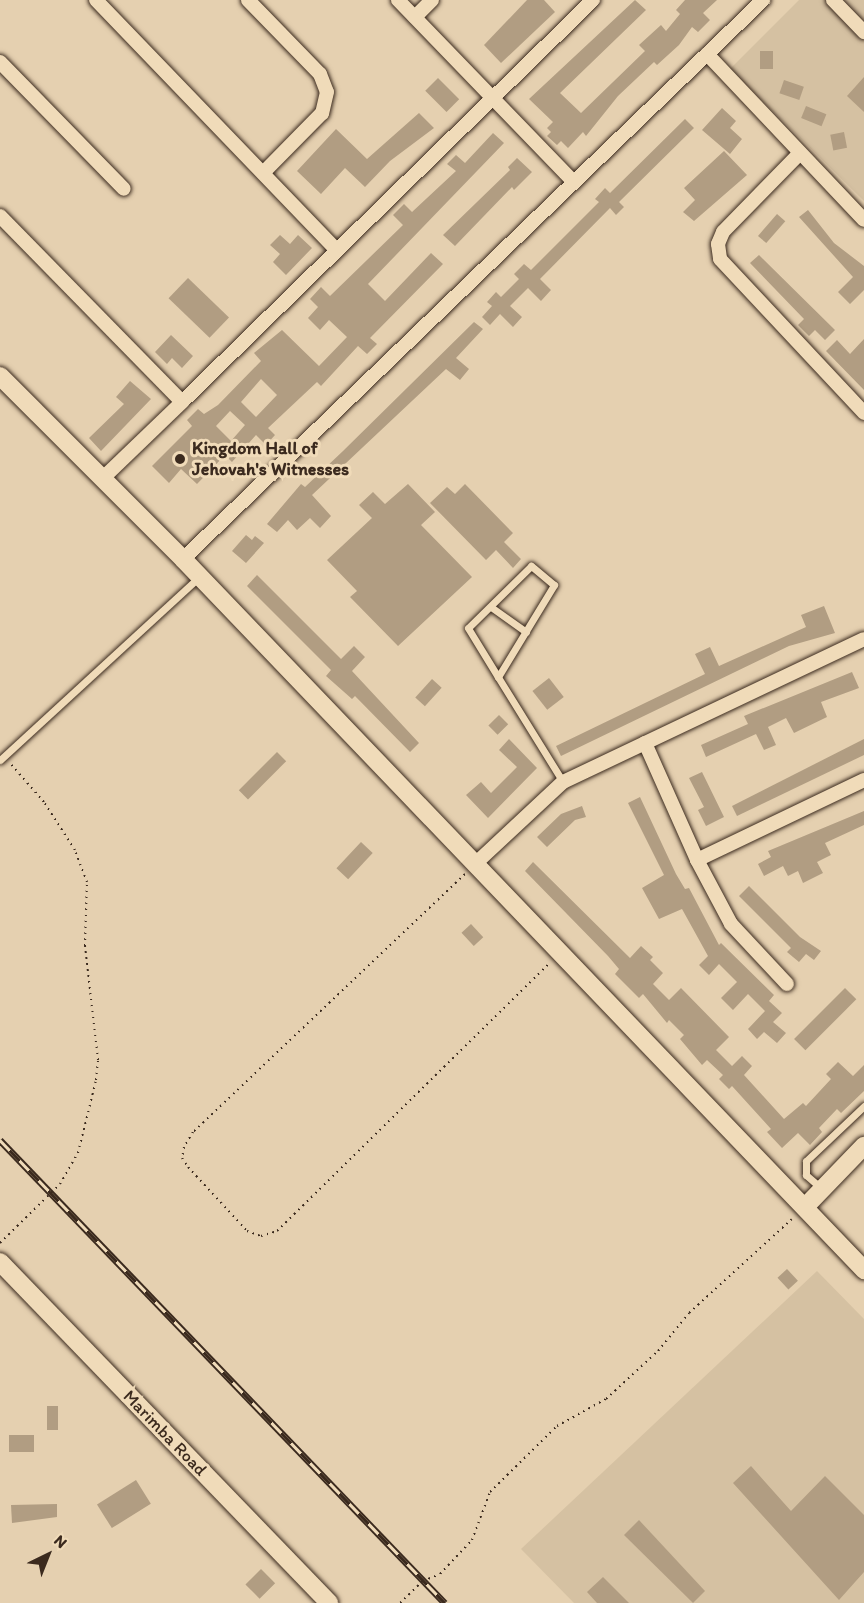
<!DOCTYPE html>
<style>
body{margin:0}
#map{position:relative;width:864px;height:1603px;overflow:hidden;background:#e5d0b0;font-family:Itim,sans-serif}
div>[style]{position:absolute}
.built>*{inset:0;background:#d5c1a2}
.building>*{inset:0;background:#b19d82;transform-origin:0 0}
.path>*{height:2px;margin-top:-1px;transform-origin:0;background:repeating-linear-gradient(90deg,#3b2a1e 0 1.5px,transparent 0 6px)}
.roads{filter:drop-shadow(0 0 2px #3b2a1e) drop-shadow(0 0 2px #3b2a1e)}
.lane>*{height:7px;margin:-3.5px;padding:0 3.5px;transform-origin:3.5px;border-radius:3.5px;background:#f0dbb9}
.street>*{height:14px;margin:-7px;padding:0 7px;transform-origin:7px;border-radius:7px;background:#f0dbb9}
.secondary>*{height:18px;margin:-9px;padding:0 9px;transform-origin:9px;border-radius:9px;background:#f0dbb9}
.rail>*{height:7px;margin-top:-3.5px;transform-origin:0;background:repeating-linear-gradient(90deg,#f0dbb9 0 14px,#3b2a1e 0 28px);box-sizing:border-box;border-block:2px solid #3b2a1e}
.dots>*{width:16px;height:16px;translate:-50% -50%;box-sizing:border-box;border:3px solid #f0dbb9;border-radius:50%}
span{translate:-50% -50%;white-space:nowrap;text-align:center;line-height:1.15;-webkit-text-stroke:6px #f0dbb9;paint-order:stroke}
.poi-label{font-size:18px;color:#3b2a1e;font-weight:700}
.left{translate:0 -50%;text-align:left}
.street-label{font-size:18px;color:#3b2a1e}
.north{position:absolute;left:18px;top:1525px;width:60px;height:60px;-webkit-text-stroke:4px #f0dbb9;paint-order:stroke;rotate:43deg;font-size:16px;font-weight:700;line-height:24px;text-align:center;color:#3b2a1e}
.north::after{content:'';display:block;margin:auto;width:21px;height:27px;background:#3b2a1e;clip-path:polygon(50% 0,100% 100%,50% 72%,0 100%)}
</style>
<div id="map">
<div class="built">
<i style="clip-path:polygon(799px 0,864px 0,864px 201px,730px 69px)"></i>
<i style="clip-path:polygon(817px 1271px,864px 1319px,864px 1603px,574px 1603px,521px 1549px)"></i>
</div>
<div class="building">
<i style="clip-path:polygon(527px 0,544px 0,555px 12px,501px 63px,484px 45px)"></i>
<i style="clip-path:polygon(635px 0,646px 10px,560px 93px,581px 113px,645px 51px,639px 45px,661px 25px,666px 31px,680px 14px,676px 10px,685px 0,717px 0,703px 13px,710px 20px,698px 32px,692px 27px,679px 45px,657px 65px,654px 62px,618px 96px,586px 136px,583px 132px,568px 148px,561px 141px,557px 145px,547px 136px,551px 132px,547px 128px,553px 122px,529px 99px)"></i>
<i style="left:760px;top:51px;width:13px;height:18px"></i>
<i style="clip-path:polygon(864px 77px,864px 112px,847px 96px)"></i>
<i style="left:438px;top:78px;width:30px;height:18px;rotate:45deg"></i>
<i style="left:784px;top:80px;width:21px;height:14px;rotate:19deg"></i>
<i style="left:806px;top:106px;width:22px;height:13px;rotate:22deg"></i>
<i style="clip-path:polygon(722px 108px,736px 121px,730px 128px,742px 139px,730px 154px,702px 130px)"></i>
<i style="clip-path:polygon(419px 113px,434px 128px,390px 161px,365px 187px,345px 168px,321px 194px,297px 171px,336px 129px,367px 159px)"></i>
<i style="clip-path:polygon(685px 119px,694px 128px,619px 202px,624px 207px,616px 215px,610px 208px,540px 279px,551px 290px,541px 301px,528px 288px,510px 306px,522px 317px,513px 327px,500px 314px,490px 325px,482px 317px,492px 306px,487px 302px,496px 292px,501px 297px,519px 279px,514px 274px,524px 264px,531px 270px,599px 202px,595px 199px,605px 188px,610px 193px)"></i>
<i style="left:844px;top:132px;width:16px;height:14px;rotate:79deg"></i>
<i style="clip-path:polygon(evenodd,493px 133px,504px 143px,368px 284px,385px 301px,431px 253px,443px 264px,370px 338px,377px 344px,367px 354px,358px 346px,321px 386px,317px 382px,268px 428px,275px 435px,266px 445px,256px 435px,232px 462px,225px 455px,197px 484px,181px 469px,169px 483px,152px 466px,192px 426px,187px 420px,198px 409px,204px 414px,218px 405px,261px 361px,254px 353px,282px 330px,319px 366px,347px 337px,329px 320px,320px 330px,308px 318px,318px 307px,310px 299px,321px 287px,330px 296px,403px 225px,393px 215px,404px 204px,412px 212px,456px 171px,447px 164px,456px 155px,465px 163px,493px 133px,261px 379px,277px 395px,256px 417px,241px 402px,261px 379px,493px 133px,230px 411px,245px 425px,231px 441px,216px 426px,230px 411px)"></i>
<i style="clip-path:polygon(724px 151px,747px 175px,694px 221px,683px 212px,695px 200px,684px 188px)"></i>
<i style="clip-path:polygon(517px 158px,532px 172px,514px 190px,512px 187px,455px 246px,443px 235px,510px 170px,508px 167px)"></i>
<i style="clip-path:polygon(808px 210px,834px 243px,864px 266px,864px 290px,850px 304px,838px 292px,853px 277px,799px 217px)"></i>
<i style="left:777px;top:214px;width:11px;height:29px;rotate:41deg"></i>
<i style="clip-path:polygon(280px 235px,290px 244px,298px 235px,312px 248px,286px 275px,273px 262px,280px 254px,270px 245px)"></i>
<i style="clip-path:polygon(759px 255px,835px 330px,825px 340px,815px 330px,809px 336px,798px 325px,804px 319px,750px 263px)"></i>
<i style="left:188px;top:278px;width:57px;height:28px;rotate:44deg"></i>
<i style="clip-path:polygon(474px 322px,483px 329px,456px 358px,469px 369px,460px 380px,446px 369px,312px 495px,331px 516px,320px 528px,310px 518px,297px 530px,288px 520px,277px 532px,267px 524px,301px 484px,305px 487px,343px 451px)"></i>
<i style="clip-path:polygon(171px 335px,193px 356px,182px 368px,172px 358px,167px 364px,155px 352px)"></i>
<i style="clip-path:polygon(864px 339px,864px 390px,826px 351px,837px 340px,850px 354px)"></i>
<i style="clip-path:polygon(130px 381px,151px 399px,101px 451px,89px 438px,124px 404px,116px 397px)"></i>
<i style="clip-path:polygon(408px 484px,435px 512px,421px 525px,472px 577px,398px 646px,350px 597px,357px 591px,327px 560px,372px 518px,359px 505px,373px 492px,385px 504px)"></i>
<i style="clip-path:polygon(465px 484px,513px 533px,504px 542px,521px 559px,513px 568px,496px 550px,486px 560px,430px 503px,447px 487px,455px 494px)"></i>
<i style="clip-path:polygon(246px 535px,252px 540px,255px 536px,264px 543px,246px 563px,232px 551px)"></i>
<i style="clip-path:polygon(257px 575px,341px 659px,354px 646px,365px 657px,352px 671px,419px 743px,410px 752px,355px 696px,352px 699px,326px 676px,331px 670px,247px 586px)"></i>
<i style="clip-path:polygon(824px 606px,835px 633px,789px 646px,561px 756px,556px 746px,705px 674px,695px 654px,710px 647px,719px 666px,806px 627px,801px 615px)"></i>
<i style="clip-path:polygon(852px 672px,859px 688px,821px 702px,827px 717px,794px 733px,786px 718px,768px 727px,776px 745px,764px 750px,756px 734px,706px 757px,701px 745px,748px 724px,744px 716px)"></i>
<i style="left:549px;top:678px;width:24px;height:21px;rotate:52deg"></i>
<i style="left:432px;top:679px;width:13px;height:25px;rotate:42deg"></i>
<i style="left:499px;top:715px;width:13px;height:15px;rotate:45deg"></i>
<i style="clip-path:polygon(509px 739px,537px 768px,488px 818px,466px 795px,481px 782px,491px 793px,517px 767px,499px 750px)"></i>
<i style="clip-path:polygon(864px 739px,864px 755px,737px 816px,732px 806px)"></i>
<i style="left:277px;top:752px;width:13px;height:54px;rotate:45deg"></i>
<i style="clip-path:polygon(702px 772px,724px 817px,706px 826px,698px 810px,704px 807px,689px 778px)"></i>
<i style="clip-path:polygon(640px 797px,676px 874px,685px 889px,689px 888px,719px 945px,721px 943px,774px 995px,769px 1001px,782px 1013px,773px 1022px,786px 1033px,777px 1043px,764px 1032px,757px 1039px,748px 1029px,765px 1011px,748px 994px,733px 1010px,721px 998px,737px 982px,719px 964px,709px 975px,699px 965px,708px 956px,682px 909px,659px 919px,642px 888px,664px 875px,628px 803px)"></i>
<i style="clip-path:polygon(582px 806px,586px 817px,575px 820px,547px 847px,537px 837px,561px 814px)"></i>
<i style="clip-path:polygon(864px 811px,864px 825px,825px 843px,831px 855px,817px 862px,823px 873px,803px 883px,798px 871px,788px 876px,783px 866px,764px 876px,758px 864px,771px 857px,768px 851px)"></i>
<i style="left:361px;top:842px;width:16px;height:36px;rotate:43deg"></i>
<i style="clip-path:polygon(533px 862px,630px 958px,641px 946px,653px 957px,650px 960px,663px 973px,653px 984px,669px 1000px,681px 988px,729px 1037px,716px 1050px,732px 1066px,742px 1056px,752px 1066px,744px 1075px,784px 1119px,803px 1103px,806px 1106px,831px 1079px,826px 1074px,838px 1062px,853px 1076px,864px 1065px,864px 1091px,841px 1113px,837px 1109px,819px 1128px,822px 1132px,810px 1145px,798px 1133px,782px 1148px,767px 1132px,771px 1129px,732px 1086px,729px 1089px,719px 1079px,723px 1075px,707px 1060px,702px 1065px,680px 1039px,684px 1035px,669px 1020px,667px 1023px,643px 994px,639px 998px,615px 974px,619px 969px,608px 956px,525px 871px)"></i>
<i style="clip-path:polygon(749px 886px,800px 937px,821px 951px,814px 960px,806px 954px,799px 962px,787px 952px,791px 948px,739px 896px)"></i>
<i style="left:471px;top:924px;width:18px;height:13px;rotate:47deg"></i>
<i style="left:845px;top:988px;width:16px;height:72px;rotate:45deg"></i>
<i style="left:787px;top:1269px;width:16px;height:13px;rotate:47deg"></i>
<i style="left:47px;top:1406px;width:11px;height:24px"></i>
<i style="left:34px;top:1435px;width:17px;height:25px;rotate:90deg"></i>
<i style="clip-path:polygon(751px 1466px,791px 1511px,825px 1476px,864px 1515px,864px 1572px,839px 1600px,733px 1483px)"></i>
<i style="left:136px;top:1480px;width:28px;height:46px;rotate:58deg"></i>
<i style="clip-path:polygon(57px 1504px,57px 1517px,12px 1523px,11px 1505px)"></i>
<i style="clip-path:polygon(639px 1520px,705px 1591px,693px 1603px,624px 1535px)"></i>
<i style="left:261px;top:1569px;width:20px;height:22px;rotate:45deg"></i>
<i style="clip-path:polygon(603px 1577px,629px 1603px,597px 1603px,587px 1592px)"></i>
</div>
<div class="path">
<i style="left:465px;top:874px;width:375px;rotate:136.5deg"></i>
<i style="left:193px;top:1132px;width:17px;rotate:121deg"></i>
<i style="left:184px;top:1147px;width:11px;rotate:100deg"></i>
<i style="left:182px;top:1158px;width:11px;rotate:56deg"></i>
<i style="left:188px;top:1167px;width:87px;rotate:47.3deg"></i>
<i style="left:247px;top:1231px;width:15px;rotate:20deg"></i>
<i style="left:261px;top:1236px;width:17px;rotate:-17deg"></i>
<i style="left:277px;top:1231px;width:383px;rotate:-44.5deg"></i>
<i style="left:0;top:1243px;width:84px;rotate:-44.5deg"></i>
<i style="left:60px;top:1184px;width:36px;rotate:-60deg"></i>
<i style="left:78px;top:1153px;width:75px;rotate:-76.1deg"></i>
<i style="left:96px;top:1080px;width:20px;rotate:-84deg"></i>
<i style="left:98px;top:1060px;width:115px;rotate:-96.5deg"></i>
<i style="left:85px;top:946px;width:64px;rotate:-88.2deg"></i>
<i style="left:87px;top:882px;width:34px;rotate:-111deg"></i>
<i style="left:75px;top:850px;width:57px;rotate:-122.9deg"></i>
<i style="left:44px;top:802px;width:52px;rotate:-131.1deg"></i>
<i style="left:400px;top:1603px;width:32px;rotate:-44deg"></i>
<i style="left:423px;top:1581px;width:18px;rotate:-22deg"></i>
<i style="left:440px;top:1574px;width:47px;rotate:-46.7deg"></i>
<i style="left:472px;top:1540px;width:51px;rotate:-69.4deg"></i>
<i style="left:490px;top:1492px;width:94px;rotate:-44.6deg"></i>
<i style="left:557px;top:1426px;width:56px;rotate:-28.9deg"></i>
<i style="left:606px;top:1399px;width:71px;rotate:-42.7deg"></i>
<i style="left:658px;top:1351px;width:49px;rotate:-50.8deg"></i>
<i style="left:689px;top:1313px;width:139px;rotate:-42.4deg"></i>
</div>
<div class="roads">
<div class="lane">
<i style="left:491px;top:607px;width:43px;rotate:35.5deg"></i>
<i style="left:498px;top:677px;width:108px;rotate:-58.7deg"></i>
<i style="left:554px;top:585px;width:30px;rotate:-140deg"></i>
<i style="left:531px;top:566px;width:88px;rotate:135.5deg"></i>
<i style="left:468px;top:628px;width:57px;rotate:58.5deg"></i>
<i style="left:498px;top:677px;width:123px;rotate:58.2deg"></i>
<i style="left:0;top:760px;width:269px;rotate:-42.6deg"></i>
<i style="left:821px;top:1188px;width:20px;rotate:-139deg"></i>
<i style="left:806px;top:1175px;width:14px;rotate:-90deg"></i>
<i style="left:806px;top:1161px;width:80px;rotate:-43.5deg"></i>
</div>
<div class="street">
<i style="left:96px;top:0;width:346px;rotate:46.1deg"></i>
<i style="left:248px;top:0;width:103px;rotate:45.8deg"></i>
<i style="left:320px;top:74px;width:19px;rotate:69deg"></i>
<i style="left:327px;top:92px;width:22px;rotate:103deg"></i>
<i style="left:322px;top:113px;width:84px;rotate:134.5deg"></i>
<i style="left:398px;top:0;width:253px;rotate:46deg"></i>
<i style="left:833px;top:0;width:45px;rotate:45.9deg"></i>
<i style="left:415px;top:17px;width:24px;rotate:-45deg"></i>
<i style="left:707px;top:54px;width:228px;rotate:46.6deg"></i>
<i style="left:0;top:62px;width:177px;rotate:45.7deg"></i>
<i style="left:800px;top:153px;width:110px;rotate:134.3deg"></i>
<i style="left:723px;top:232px;width:13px;rotate:113deg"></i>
<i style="left:718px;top:244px;width:15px;rotate:82deg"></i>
<i style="left:720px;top:259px;width:211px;rotate:46.9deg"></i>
<i style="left:0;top:216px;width:260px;rotate:45.6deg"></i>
<i style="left:182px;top:402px;width:575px;rotate:-44.37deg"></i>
<i style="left:102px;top:479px;width:111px;rotate:-43.9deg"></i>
<i style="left:183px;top:559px;width:806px;rotate:-43.94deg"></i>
<i style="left:645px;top:743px;width:128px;rotate:66deg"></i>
<i style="left:697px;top:860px;width:72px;rotate:62deg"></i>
<i style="left:731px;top:924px;width:82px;rotate:47deg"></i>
<i style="left:697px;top:860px;width:185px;rotate:-25.6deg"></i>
<i style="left:475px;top:864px;width:120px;rotate:-43deg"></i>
<i style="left:563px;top:782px;width:333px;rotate:-25.4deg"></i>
</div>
<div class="secondary">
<i style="left:0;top:376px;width:259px;rotate:45deg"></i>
<i style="left:183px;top:559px;width:985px;rotate:46.23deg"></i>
<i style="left:805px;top:1207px;width:85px;rotate:-46deg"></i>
<i style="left:0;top:1262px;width:474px;rotate:46deg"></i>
</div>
</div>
<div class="rail">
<i style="left:0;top:1140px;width:642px;rotate:46.14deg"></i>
</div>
<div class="dots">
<i style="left:180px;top:459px;background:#3b2a1e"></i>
</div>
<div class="poi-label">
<span class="left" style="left:192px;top:459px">Kingdom Hall of<br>Jehovah's Witnesses</span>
</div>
<div class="street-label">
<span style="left:165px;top:1433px;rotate:46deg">Marimba Road</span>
</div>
<div class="north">N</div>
</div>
